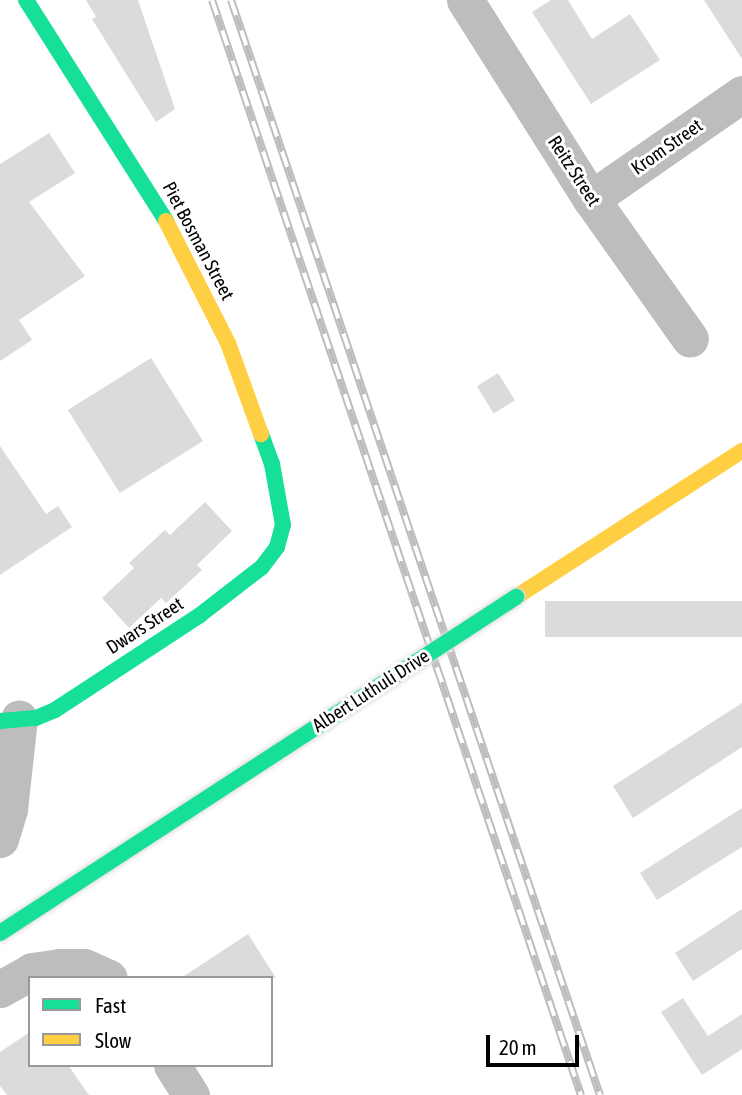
<!DOCTYPE html>
<style>
body{margin:0}
#map{position:relative;width:742px;height:1095px;overflow:hidden;background:#fff;font-family:"Asap Condensed",sans-serif}
div>[style]{position:absolute}
.building>*{inset:0;background:#dbdbdb;transform-origin:0 0}
.street>*{height:37px;margin:-18.5px;padding:0 18.5px;transform-origin:18.5px;border-radius:18.5px;background:#bdbdbd}
.fast>*{height:16px;margin:-8px;padding:0 8px;transform-origin:8px;border-radius:8px;background:#16e098}
.slow>*{height:16px;margin:-8px;padding:0 8px;transform-origin:8px;border-radius:8px;background:#ffcf43}
.rail>*{height:8px;margin-top:-4px;transform-origin:0;background:repeating-linear-gradient(90deg,#fff 0 16px,#bdbdbd 0 32px);box-sizing:border-box;border-block:2px solid #bdbdbd}
.bridges{filter:drop-shadow(0 0 2px #dbdbdb) drop-shadow(0 0 2px #dbdbdb)}
.fast-bridge>*{height:16px;margin:-8px;padding:0 8px;transform-origin:8px;border-radius:8px;background:#16e098}
span{translate:-50% -50%;white-space:nowrap;text-align:center;line-height:1.15;-webkit-text-stroke:6px #fff;paint-order:stroke}
.street-label{font-size:19px;color:#000}
.legend{position:absolute;left:28px;top:976px;width:245px;height:91px;box-sizing:border-box;background:#fff;border:2px solid #999;margin:0;padding:9px 12px;list-style:none;font-size:21px;color:#000}
.legend li{display:flex;align-items:center;gap:14px;height:35px}
.legend b{width:35px;border:2px solid #999}
.scale{position:absolute;left:486px;top:1035px;width:93px;height:32px;box-sizing:border-box;border:4px solid #000;border-top:0;padding-left:9px;font-size:21px;line-height:24px;white-space:nowrap;color:#000;-webkit-text-stroke:5px #fff;paint-order:stroke}
</style>
<div id="map">
<div class="building">
<i style="clip-path:polygon(86px 0,138px 0,175px 109px,156px 122px,92px 19px,96px 17px)"></i>
<i style="clip-path:polygon(551px 0,568px 0,592px 39px,630px 14px,660px 60px,591px 104px,532px 12px)"></i>
<i style="clip-path:polygon(704px 0,742px 0,742px 59px)"></i>
<i style="clip-path:polygon(49px 133px,75px 173px,29px 202px,85px 276px,19px 320px,32px 340px,0 361px,0 164px)"></i>
<i style="left:151px;top:358px;width:98px;height:98px;rotate:58deg"></i>
<i style="left:498px;top:373px;width:32px;height:25px;rotate:58deg"></i>
<i style="clip-path:polygon(0 446px,46px 514px,58px 506px,72px 527px,0 575px)"></i>
<i style="clip-path:polygon(205px 502px,232px 531px,197px 565px,202px 570px,166px 603px,161px 598px,129px 628px,102px 598px,134px 568px,129px 563px,165px 530px,170px 535px)"></i>
<i style="left:742px;top:601px;width:36px;height:197px;rotate:90deg"></i>
<i style="clip-path:polygon(742px 703px,742px 747px,633px 818px,613px 786px)"></i>
<i style="clip-path:polygon(742px 808px,742px 847px,657px 900px,640px 873px)"></i>
<i style="clip-path:polygon(742px 909px,742px 949px,693px 981px,675px 953px)"></i>
<i style="clip-path:polygon(248px 934px,276px 978px,181px 978px)"></i>
<i style="clip-path:polygon(683px 998px,708px 1036px,742px 1014px,742px 1049px,702px 1075px,661px 1012px)"></i>
<i style="clip-path:polygon(30px 1032px,30px 1065px,68px 1065px,89px 1095px,7px 1095px,0 1086px,0 1052px)"></i>
</div>
<div class="street">
<i style="left:465px;top:0;width:236px;rotate:57.7deg"></i>
<i style="left:591px;top:199px;width:171px;rotate:54.7deg"></i>
<i style="left:591px;top:199px;width:184px;rotate:-34.8deg"></i>
<i style="left:0;top:839px;width:31px;rotate:-73deg"></i>
<i style="left:9px;top:809px;width:91px;rotate:-83.7deg"></i>
<i style="left:0;top:989px;width:37px;rotate:-29deg"></i>
<i style="left:32px;top:971px;width:27px;rotate:-8deg"></i>
<i style="left:59px;top:967px;width:25px"></i>
<i style="left:84px;top:967px;width:27px;rotate:24deg"></i>
<i style="left:172px;top:1065px;width:36px;rotate:58deg"></i>
</div>
<div class="fast">
<i style="left:26px;top:0;width:262px;rotate:57.6deg"></i>
<i style="left:0;top:721px;width:36px;rotate:-5deg"></i>
<i style="left:36px;top:718px;width:21px;rotate:-23deg"></i>
<i style="left:55px;top:710px;width:173px;rotate:-33.2deg"></i>
<i style="left:200px;top:615px;width:78px;rotate:-37.7deg"></i>
<i style="left:262px;top:567px;width:25px;rotate:-53deg"></i>
<i style="left:277px;top:547px;width:23px;rotate:-75deg"></i>
<i style="left:283px;top:525px;width:62px;rotate:-100.2deg"></i>
<i style="left:272px;top:464px;width:32px;rotate:-110deg"></i>
</div>
<div class="slow">
<i style="left:166px;top:221px;width:137px;rotate:63.1deg"></i>
<i style="left:228px;top:343px;width:97px;rotate:70.1deg"></i>
<i style="left:516px;top:597px;width:269px;rotate:-32.9deg"></i>
</div>
<div class="rail">
<i style="left:212px;top:0;width:1156px;rotate:71.38deg"></i>
<i style="left:231px;top:0;width:1156px;rotate:71.38deg"></i>
</div>
<div class="bridges">
<div class="fast-bridge">
<i style="left:0;top:933px;width:616px;rotate:-33.07deg"></i>
</div>
</div>
<div class="street-label">
<span style="left:667px;top:147px;rotate:-35deg">Krom Street</span>
<span style="left:574px;top:171px;rotate:57deg">Reitz Street</span>
<span style="left:198px;top:241px;rotate:62deg">Piet Bosman Street</span>
<span style="left:145px;top:626px;rotate:-33deg">Dwars Street</span>
<span style="left:371px;top:691px;rotate:-33deg">Albert Luthuli Drive</span>
</div>
<ul class="legend">
<li><b style="height:9px;background:#16e098"></b>Fast</li>
<li><b style="height:9px;background:#ffcf43"></b>Slow</li>
</ul>
<div class="scale">20 m</div>
</div>
